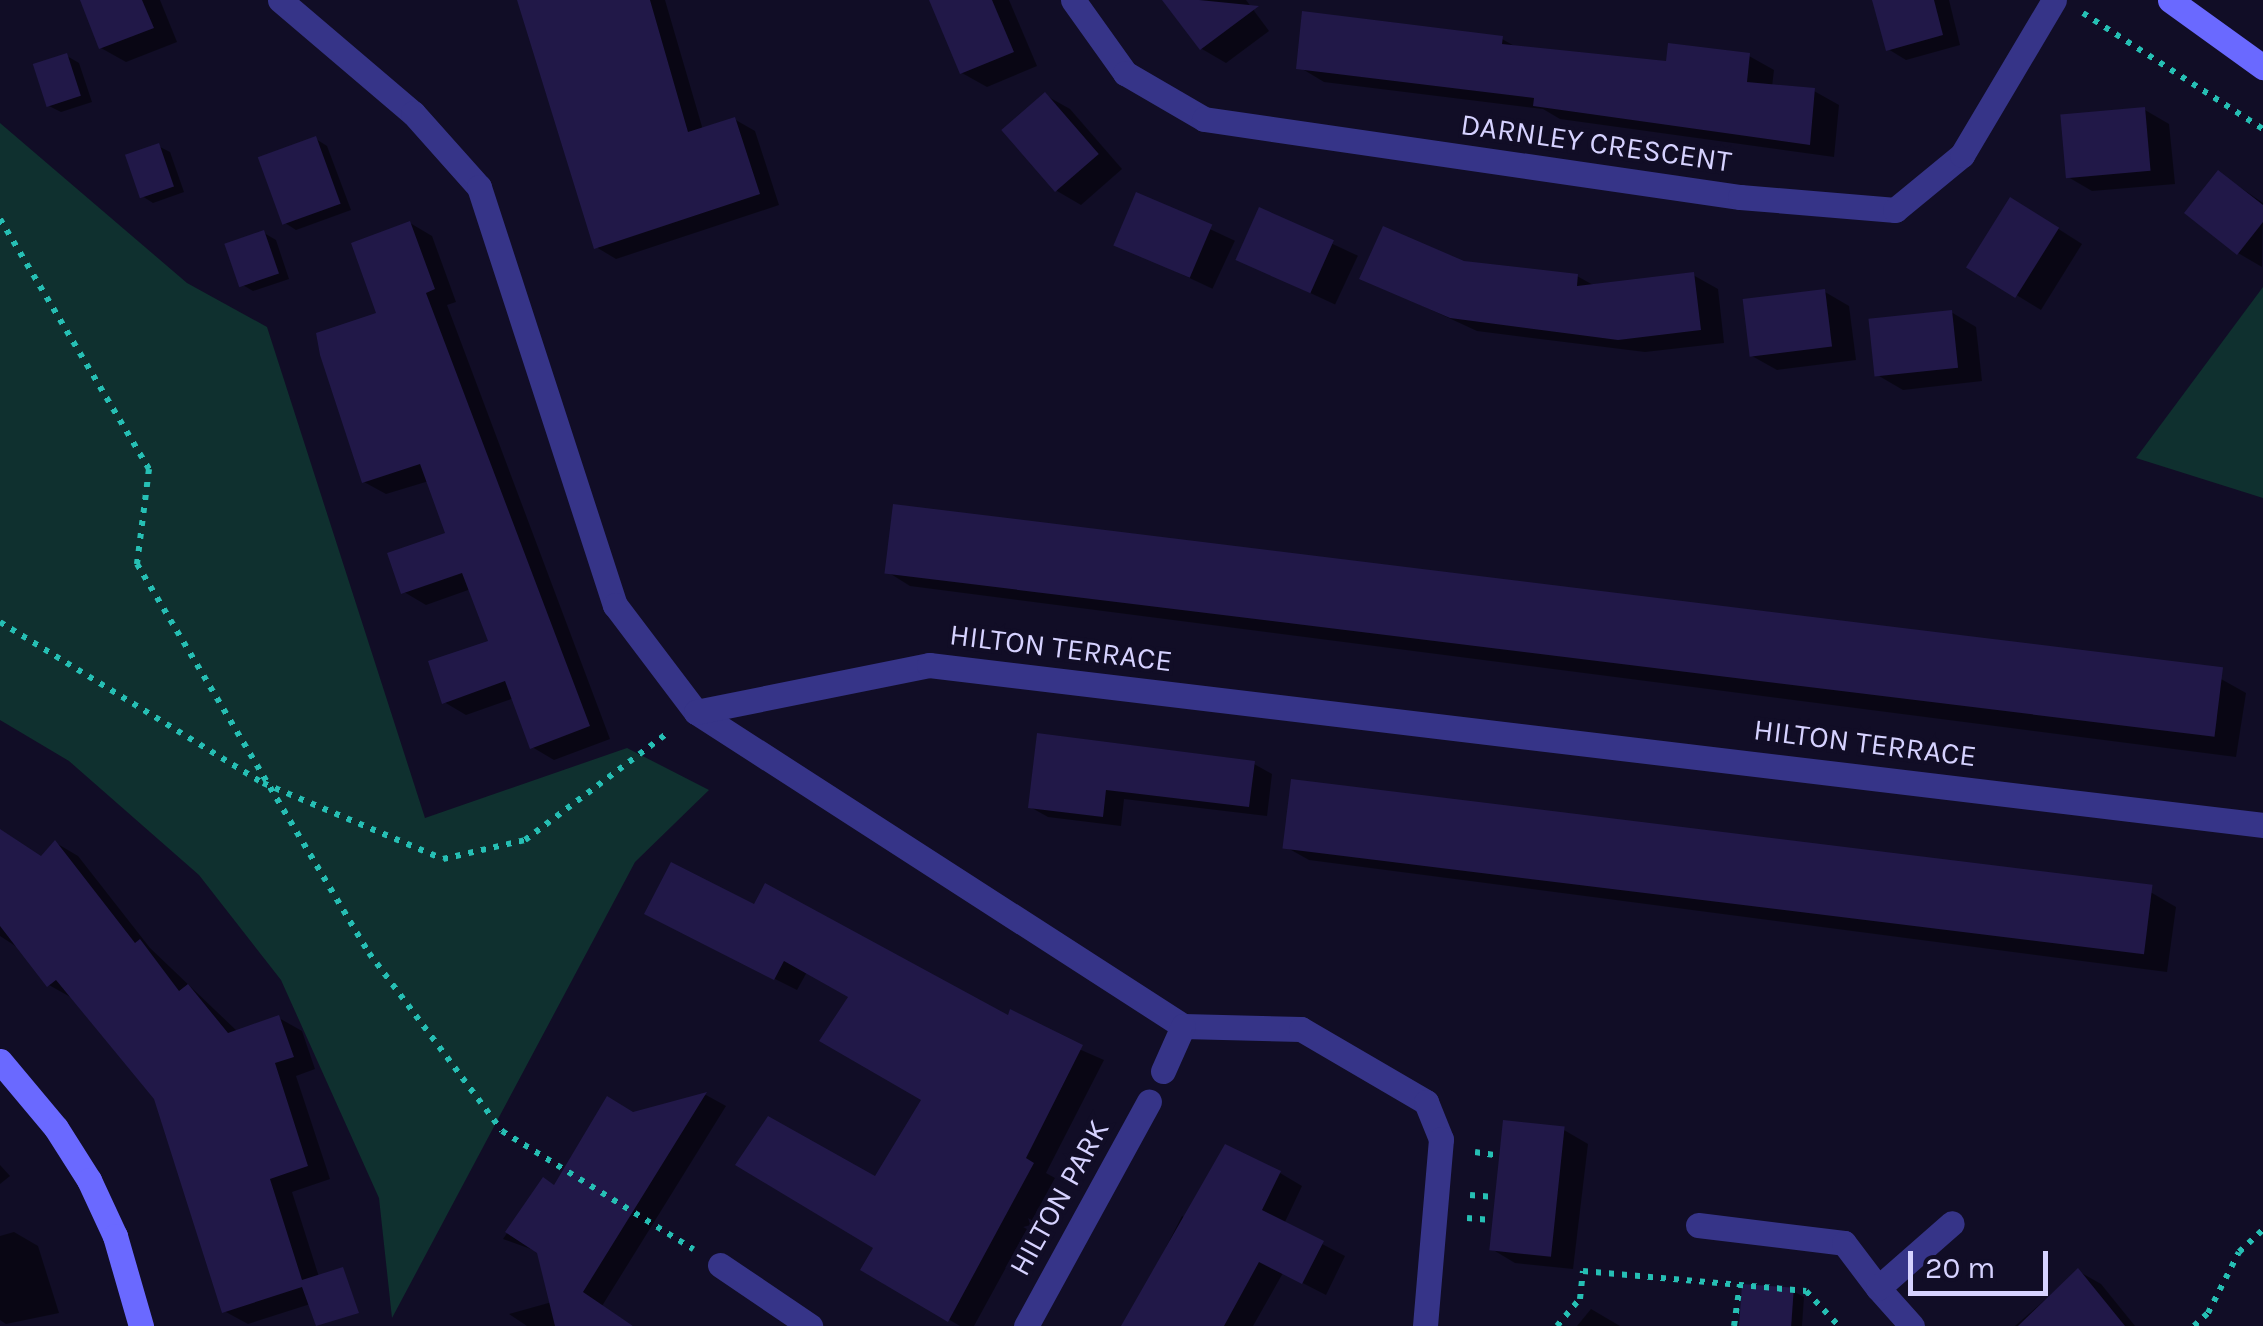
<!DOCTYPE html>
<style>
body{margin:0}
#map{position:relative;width:2263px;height:1326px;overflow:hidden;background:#110d26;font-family:Karla,sans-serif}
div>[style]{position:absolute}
.green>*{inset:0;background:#0f302f}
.shadow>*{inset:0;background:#0007;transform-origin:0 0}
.building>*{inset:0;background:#211848;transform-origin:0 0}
.path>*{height:6px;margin-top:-3px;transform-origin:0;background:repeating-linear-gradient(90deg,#26bfb4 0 5px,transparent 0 13px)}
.lane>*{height:25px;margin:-12.5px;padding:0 12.5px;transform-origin:12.5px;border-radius:12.5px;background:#363488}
.street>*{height:25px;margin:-12.5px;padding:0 12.5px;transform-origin:12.5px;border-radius:12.5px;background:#363488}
.secondary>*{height:25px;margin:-12.5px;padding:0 12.5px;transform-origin:12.5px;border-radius:12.5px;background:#6a69ff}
span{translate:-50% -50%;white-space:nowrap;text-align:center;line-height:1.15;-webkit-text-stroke:8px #110d26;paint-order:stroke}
.street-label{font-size:30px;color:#d6d2ff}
.scale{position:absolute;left:1908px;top:1251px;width:140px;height:45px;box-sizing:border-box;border:5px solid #d6d2ff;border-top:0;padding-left:12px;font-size:30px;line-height:35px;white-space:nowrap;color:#d6d2ff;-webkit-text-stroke:8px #110d26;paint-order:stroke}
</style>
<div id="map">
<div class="green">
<i style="clip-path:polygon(0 123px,187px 283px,267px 327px,425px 818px,627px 748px,709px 790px,635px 862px,392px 1318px,379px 1198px,281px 980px,199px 875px,69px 761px,0 720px)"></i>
<i style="clip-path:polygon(2263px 287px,2263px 498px,2136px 458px)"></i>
</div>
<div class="shadow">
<i style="clip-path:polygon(82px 0,160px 0,177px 42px,126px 62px,101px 48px)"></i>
<i style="clip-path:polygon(521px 0,665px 0,703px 130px,734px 119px,755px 131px,779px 205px,616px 259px,596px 247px)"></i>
<i style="clip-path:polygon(931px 0,1009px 0,1037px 66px,987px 87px,962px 73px)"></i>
<i style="clip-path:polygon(1165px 0,1246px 0,1269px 31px,1226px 63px,1202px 49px)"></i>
<i style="clip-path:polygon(1875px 0,1949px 0,1960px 45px,1906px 60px,1888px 49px)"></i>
<i style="clip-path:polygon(1502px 39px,1518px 48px,1668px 64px,1749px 56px,1774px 70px,1772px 87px,1814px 91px,1839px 105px,1834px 157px,1560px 119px,1543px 109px,1324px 82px,1299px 67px)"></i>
<i style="clip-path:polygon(67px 56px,79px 63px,92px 102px,61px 112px,49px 106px)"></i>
<i style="clip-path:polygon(1045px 95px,1070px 109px,1122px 169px,1081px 205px,1057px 191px)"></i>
<i style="clip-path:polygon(2145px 110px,2169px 124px,2175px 184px,2092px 191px,2068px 177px)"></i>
<i style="clip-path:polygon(316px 139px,327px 146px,351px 210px,296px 230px,285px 223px)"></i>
<i style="clip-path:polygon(158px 146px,170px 152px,184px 192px,153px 203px,142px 196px)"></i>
<i style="clip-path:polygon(2219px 173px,2263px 203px,2262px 267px,2238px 253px)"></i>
<i style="left:1137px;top:195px;width:108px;height:53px;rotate:25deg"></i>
<i style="left:1260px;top:210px;width:108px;height:54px;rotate:25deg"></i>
<i style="clip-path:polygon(2035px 214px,2082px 244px,2041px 310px,1969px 266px)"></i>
<i style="clip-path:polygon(410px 223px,432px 236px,456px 302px,447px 305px,610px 739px,554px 760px,532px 747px,514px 698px,466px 715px,444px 702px,491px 643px,471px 589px,426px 605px,404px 592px,449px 535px,429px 481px,386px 494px,364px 482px,379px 315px)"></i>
<i style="clip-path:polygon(264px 233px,276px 240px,289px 279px,253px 291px,241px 284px)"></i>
<i style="clip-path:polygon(1463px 264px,1577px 276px,1595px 286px,1693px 275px,1718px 289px,1724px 343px,1645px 352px,1477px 331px,1362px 278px)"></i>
<i style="clip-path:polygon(1825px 292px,1849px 306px,1856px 360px,1777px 370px,1752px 356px)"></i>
<i style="clip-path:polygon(1951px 312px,1976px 327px,1982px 381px,1903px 390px,1879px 376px)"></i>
<i style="clip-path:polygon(886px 571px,2221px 679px,2246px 693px,2236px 757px,910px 586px)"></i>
<i style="clip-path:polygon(1039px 736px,1254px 764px,1272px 774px,1267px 816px,1124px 799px,1121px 826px,1048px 817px,1030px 807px)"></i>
<i style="clip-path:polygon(0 830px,42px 858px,56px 843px,78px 856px,150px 948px,238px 1032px,279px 1018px,302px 1031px,315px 1069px,296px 1076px,330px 1179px,292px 1192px,326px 1299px,248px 1324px,224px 1311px,156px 1098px,72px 998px,49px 985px,20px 949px,0 936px)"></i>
<i style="clip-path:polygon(1284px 846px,2152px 893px,2176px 907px,2167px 972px,1309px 860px)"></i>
<i style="clip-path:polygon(755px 907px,1104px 1060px,1046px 1173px,1055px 1178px,974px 1326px,960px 1326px,863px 1269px,876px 1247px,876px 1180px,924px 1099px,851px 997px,807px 972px,797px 990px,669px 926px)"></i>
<i style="clip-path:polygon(706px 1095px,726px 1106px,602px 1306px,633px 1326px,527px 1326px,509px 1314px,552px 1302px,539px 1252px,503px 1239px,543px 1181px,556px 1188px,633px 1114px)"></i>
<i style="clip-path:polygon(1564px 1130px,1588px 1144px,1573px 1269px,1515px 1263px,1490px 1248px)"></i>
<i style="clip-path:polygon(0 1165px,10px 1176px,0 1184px)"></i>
<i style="clip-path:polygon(1280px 1173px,1302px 1186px,1284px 1224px,1345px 1256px,1326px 1295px,1283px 1273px,1253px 1326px,1126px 1326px,1182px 1216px,1190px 1220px)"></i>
<i style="clip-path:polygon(14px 1232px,38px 1246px,59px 1313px,6px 1324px,0 1320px,0 1236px)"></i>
<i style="clip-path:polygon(2078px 1271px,2101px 1284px,2135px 1326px,2015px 1326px)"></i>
<i style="clip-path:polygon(1793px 1291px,1804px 1297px,1802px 1326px,1746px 1326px)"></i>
<i style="clip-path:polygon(1591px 1309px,1620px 1326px,1577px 1326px)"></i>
</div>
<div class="building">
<i style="clip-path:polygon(80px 0,142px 0,154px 28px,99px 49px)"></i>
<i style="clip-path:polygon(517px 0,650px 0,688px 132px,735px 117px,760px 194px,594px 249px)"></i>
<i style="clip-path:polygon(929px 0,992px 0,1014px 52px,960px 74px)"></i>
<i style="clip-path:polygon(1162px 0,1199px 0,1259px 6px,1200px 50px)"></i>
<i style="clip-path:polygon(1872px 0,1934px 0,1943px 35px,1886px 51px)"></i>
<i style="clip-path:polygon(1302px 11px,1503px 36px,1502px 44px,1666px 61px,1668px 43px,1750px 53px,1747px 82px,1815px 88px,1810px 145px,1533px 106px,1534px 98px,1296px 69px)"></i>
<i style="left:67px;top:53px;width:45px;height:36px;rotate:72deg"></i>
<i style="left:1045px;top:92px;width:82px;height:58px;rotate:49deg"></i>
<i style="left:2145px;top:107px;width:64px;height:85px;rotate:85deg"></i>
<i style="left:316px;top:136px;width:72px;height:62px;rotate:70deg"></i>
<i style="left:159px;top:143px;width:46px;height:36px;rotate:71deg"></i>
<i style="clip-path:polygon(2218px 170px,2263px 205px,2263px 222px,2237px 255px,2184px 213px)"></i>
<i style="left:1136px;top:192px;width:83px;height:58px;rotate:23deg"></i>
<i style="left:2010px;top:197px;width:58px;height:83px;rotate:32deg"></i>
<i style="left:1259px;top:207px;width:82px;height:58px;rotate:24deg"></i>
<i style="clip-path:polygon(410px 221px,435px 289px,426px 293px,590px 726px,530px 749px,505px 681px,442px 704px,428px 661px,488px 641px,462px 573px,401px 594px,387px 553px,445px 533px,420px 464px,362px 483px,320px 355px,316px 333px,376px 313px,351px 243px)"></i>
<i style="clip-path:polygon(1383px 226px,1464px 261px,1578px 274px,1577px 286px,1694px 272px,1701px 330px,1618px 340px,1450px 318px,1359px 279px)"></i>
<i style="left:264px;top:230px;width:46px;height:42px;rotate:71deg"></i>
<i style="left:1825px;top:289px;width:58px;height:83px;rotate:83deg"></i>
<i style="left:1952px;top:310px;width:58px;height:84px;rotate:84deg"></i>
<i style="left:893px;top:504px;width:1340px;height:70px;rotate:7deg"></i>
<i style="clip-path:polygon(1037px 733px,1255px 761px,1249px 807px,1106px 790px,1103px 817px,1028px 808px)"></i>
<i style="left:1291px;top:779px;width:868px;height:70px;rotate:7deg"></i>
<i style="clip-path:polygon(0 829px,41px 856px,55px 840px,135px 943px,140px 939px,179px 991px,188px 984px,228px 1033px,279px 1015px,294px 1057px,275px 1063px,308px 1166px,270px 1179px,302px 1280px,343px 1267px,359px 1313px,316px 1326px,302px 1287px,222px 1313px,154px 1099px,56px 980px,47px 987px,0 926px)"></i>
<i style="clip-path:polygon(671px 862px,754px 904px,765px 883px,1008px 1015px,1010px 1009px,1083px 1045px,1026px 1158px,1034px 1163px,948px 1322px,860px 1270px,873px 1248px,735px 1165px,768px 1116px,875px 1176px,921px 1100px,819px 1041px,848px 997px,784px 961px,774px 980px,644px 914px)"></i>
<i style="clip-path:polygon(707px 1092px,583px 1292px,633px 1326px,555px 1326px,537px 1253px,505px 1232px,543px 1177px,554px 1185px,607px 1096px,633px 1112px)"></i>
<i style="left:1503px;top:1120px;width:62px;height:131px;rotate:6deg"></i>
<i style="clip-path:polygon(1225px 1144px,1281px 1171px,1262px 1210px,1324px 1241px,1302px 1284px,1259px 1262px,1224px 1326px,1121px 1326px)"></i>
<i style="clip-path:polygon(2078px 1268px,2125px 1326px,2018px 1326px)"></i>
<i style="left:1742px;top:1284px;width:52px;height:42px;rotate:4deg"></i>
</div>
<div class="path">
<i style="left:2083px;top:13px;width:214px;rotate:32.8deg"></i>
<i style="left:0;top:219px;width:291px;rotate:59.2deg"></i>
<i style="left:149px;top:469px;width:96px;rotate:97.2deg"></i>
<i style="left:137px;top:564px;width:453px;rotate:59.2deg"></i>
<i style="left:369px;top:953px;width:222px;rotate:53.2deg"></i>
<i style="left:502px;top:1131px;width:225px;rotate:31.7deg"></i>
<i style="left:0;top:622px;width:308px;rotate:31.5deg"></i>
<i style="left:263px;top:783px;width:195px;rotate:22.9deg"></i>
<i style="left:443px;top:859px;width:84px;rotate:-13deg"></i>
<i style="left:525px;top:840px;width:181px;rotate:-36.9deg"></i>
<i style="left:1475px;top:1152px;width:24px;rotate:9deg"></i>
<i style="left:1470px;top:1195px;width:24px;rotate:5deg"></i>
<i style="left:1467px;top:1218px;width:24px;rotate:5deg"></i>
<i style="left:1557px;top:1326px;width:35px;rotate:-50deg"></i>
<i style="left:1580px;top:1299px;width:28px;rotate:-84deg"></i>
<i style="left:1583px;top:1271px;width:224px;rotate:5.1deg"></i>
<i style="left:1806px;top:1291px;width:48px;rotate:46.7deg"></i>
<i style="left:1734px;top:1326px;width:42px;rotate:-81.9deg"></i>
<i style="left:2194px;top:1326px;width:19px;rotate:-43deg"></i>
<i style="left:2208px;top:1313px;width:68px;rotate:-63.1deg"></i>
<i style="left:2239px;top:1252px;width:33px;rotate:-43deg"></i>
</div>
<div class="lane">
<i style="left:1878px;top:1288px;width:51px;rotate:48.2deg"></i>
</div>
<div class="street">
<i style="left:280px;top:0;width:175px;rotate:40.4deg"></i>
<i style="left:413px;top:113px;width:99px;rotate:48.3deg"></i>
<i style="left:479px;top:187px;width:440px;rotate:72deg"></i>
<i style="left:615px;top:605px;width:134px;rotate:52.9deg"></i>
<i style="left:696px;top:712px;width:579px;rotate:32.81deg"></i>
<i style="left:1073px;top:0;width:90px;rotate:54.5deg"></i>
<i style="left:1125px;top:73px;width:91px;rotate:30.2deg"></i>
<i style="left:1204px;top:119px;width:542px;rotate:8.28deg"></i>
<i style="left:1740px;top:197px;width:156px;rotate:4.8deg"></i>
<i style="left:1895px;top:210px;width:87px;rotate:-39.4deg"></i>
<i style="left:1962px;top:155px;width:180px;rotate:-59.3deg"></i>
<i style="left:696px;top:712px;width:238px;rotate:-11.4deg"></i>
<i style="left:929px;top:665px;width:1344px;rotate:6.84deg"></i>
<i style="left:1183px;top:1026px;width:118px;rotate:1.5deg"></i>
<i style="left:1301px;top:1029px;width:145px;rotate:30.3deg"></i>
<i style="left:1426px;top:1102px;width:40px;rotate:68deg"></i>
<i style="left:1441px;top:1139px;width:188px;rotate:94.9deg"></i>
<i style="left:1163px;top:1071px;width:49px;rotate:-66deg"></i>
<i style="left:1698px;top:1225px;width:147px;rotate:7deg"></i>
<i style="left:1844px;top:1243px;width:56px;rotate:52.9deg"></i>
<i style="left:1878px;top:1288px;width:98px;rotate:-41.3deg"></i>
<i style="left:720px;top:1265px;width:109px;rotate:34.1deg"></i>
<i style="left:1026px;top:1326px;width:256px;rotate:-61.3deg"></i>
</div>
<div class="secondary">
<i style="left:2170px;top:0;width:115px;rotate:35.8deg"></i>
<i style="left:0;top:1061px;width:87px;rotate:50.1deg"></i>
<i style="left:56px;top:1128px;width:62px;rotate:57.6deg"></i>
<i style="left:89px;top:1180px;width:62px;rotate:65.1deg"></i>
<i style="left:115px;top:1236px;width:94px;rotate:73.9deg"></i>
</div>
<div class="street-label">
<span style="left:1596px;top:143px;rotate:8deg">DARNLEY CRESCENT</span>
<span style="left:1061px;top:648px;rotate:7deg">HILTON TERRACE</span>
<span style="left:1865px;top:743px;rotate:7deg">HILTON TERRACE</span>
<span style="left:1059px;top:1198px;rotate:-61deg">HILTON PARK</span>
</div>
<div class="scale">20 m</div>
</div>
